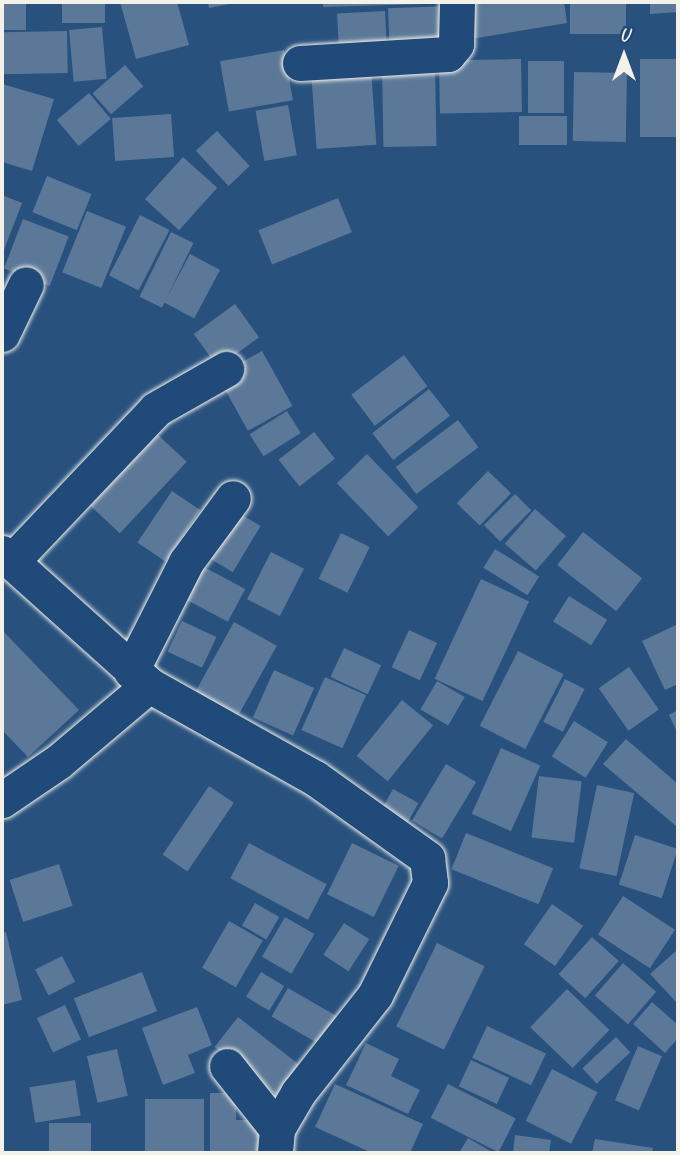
<!DOCTYPE html>
<style>
body{margin:0}
#map{position:relative;width:680px;height:1155px;overflow:hidden;background:#28517e;font-family:Caveat,sans-serif}
div>[style]{position:absolute}
.building>*{inset:0;background:#5b7899;transform-origin:0 0}
.roads{filter:drop-shadow(0 0 2px #f4f1e8) drop-shadow(0 0 2px #f4f1e8)}
.street>*{height:35px;margin:-17.5px;padding:0 17.5px;transform-origin:17.5px;border-radius:17.5px;background:#1f4a7a}
span{translate:-50% -50%;white-space:nowrap;text-align:center;line-height:1.15;-webkit-text-stroke:5px #1f4a7a;paint-order:stroke}
.frame{position:absolute;inset:0;border:4px solid #f4f1e8;pointer-events:none}
.north{position:absolute;left:589px;top:21px;width:70px;height:70px;-webkit-text-stroke:5px #1f4a7a;paint-order:stroke;rotate:0deg;font-size:19px;font-weight:700;line-height:28px;text-align:center;color:#f4f1e8}
.north::after{content:'';display:block;margin:auto;width:24px;height:32px;background:#f4f1e8;clip-path:polygon(50% 0,100% 100%,50% 72%,0 100%)}
</style>
<div id="map">
<div class="building">
<i style="left:2px;top:2px;width:24px;height:28px"></i>
<i style="left:62px;top:2px;width:43px;height:21px"></i>
<i style="clip-path:polygon(120px 2px,177px 2px,189px 45px,136px 59px)"></i>
<i style="clip-path:polygon(208px 2px,235px 2px,235px 3px,209px 8px)"></i>
<i style="clip-path:polygon(323px 2px,425px 2px,425px 4px,323px 7px)"></i>
<i style="clip-path:polygon(458px 2px,564px 2px,567px 23px,465px 40px)"></i>
<i style="left:570px;top:2px;width:56px;height:32px"></i>
<i style="clip-path:polygon(650px 2px,678px 2px,678px 12px,650px 14px)"></i>
<i style="left:450px;top:6px;width:36px;height:62px;rotate:88deg"></i>
<i style="left:385px;top:11px;width:40px;height:48px;rotate:87deg"></i>
<i style="left:102px;top:27px;width:52px;height:33px;rotate:85deg"></i>
<i style="left:67px;top:31px;width:42px;height:65px;rotate:89deg"></i>
<i style="left:284px;top:50px;width:51px;height:65px;rotate:80deg"></i>
<i style="left:521px;top:59px;width:53px;height:82px;rotate:89deg"></i>
<i style="left:640px;top:59px;width:38px;height:78px"></i>
<i style="left:528px;top:61px;width:36px;height:52px"></i>
<i style="left:125px;top:65px;width:28px;height:43px;rotate:49deg"></i>
<i style="left:435px;top:65px;width:81px;height:53px;rotate:89deg"></i>
<i style="left:371px;top:68px;width:77px;height:60px;rotate:86deg"></i>
<i style="left:574px;top:72px;width:53px;height:69px;rotate:1deg"></i>
<i style="clip-path:polygon(2px 84px,54px 99px,32px 171px,2px 162px)"></i>
<i style="left:89px;top:93px;width:34px;height:42px;rotate:50deg"></i>
<i style="left:288px;top:105px;width:51px;height:33px;rotate:80deg"></i>
<i style="left:171px;top:114px;width:43px;height:59px;rotate:86deg"></i>
<i style="left:567px;top:116px;width:29px;height:48px;rotate:90deg"></i>
<i style="left:217px;top:131px;width:48px;height:29px;rotate:47deg"></i>
<i style="left:183px;top:157px;width:46px;height:57px;rotate:42deg"></i>
<i style="left:47px;top:176px;width:48px;height:39px;rotate:22deg"></i>
<i style="clip-path:polygon(2px 195px,22px 203px,2px 255px)"></i>
<i style="left:338px;top:198px;width:37px;height:86px;rotate:68deg"></i>
<i style="left:87px;top:211px;width:42px;height:66px;rotate:22deg"></i>
<i style="left:140px;top:215px;width:33px;height:68px;rotate:27deg"></i>
<i style="left:23px;top:219px;width:49px;height:53px;rotate:21deg"></i>
<i style="left:171px;top:232px;width:25px;height:72px;rotate:26deg"></i>
<i style="left:190px;top:254px;width:34px;height:55px;rotate:28deg"></i>
<i style="left:235px;top:304px;width:41px;height:51px;rotate:54deg"></i>
<i style="left:262px;top:351px;width:63px;height:51px;rotate:61deg"></i>
<i style="left:404px;top:355px;width:39px;height:66px;rotate:53deg"></i>
<i style="left:429px;top:389px;width:34px;height:72px;rotate:52deg"></i>
<i style="left:287px;top:411px;width:26px;height:44px;rotate:58deg"></i>
<i style="left:458px;top:420px;width:34px;height:78px;rotate:53deg"></i>
<i style="left:314px;top:432px;width:34px;height:45px;rotate:52deg"></i>
<i style="left:156px;top:433px;width:42px;height:98px;rotate:43deg"></i>
<i style="left:367px;top:454px;width:74px;height:42px;rotate:46deg"></i>
<i style="left:488px;top:471px;width:32px;height:45px;rotate:44deg"></i>
<i style="left:172px;top:491px;width:34px;height:62px;rotate:34deg"></i>
<i style="left:515px;top:494px;width:23px;height:44px;rotate:45deg"></i>
<i style="left:535px;top:509px;width:41px;height:46px;rotate:41deg"></i>
<i style="left:234px;top:510px;width:31px;height:54px;rotate:31deg"></i>
<i style="left:583px;top:532px;width:75px;height:42px;rotate:38deg"></i>
<i style="left:341px;top:533px;width:32px;height:51px;rotate:26deg"></i>
<i style="left:495px;top:549px;width:52px;height:22px;rotate:32deg"></i>
<i style="left:271px;top:552px;width:37px;height:53px;rotate:27deg"></i>
<i style="left:202px;top:566px;width:49px;height:37px;rotate:28deg"></i>
<i style="left:481px;top:579px;width:53px;height:110px;rotate:25deg"></i>
<i style="left:569px;top:596px;width:45px;height:30px;rotate:32deg"></i>
<i style="left:182px;top:621px;width:38px;height:34px;rotate:25deg"></i>
<i style="left:234px;top:622px;width:49px;height:90px;rotate:29deg"></i>
<i style="clip-path:polygon(678px 624px,678px 684px,665px 690px,642px 641px)"></i>
<i style="clip-path:polygon(2px 630px,79px 710px,28px 757px,2px 730px)"></i>
<i style="left:409px;top:630px;width:31px;height:41px;rotate:25deg"></i>
<i style="left:344px;top:648px;width:41px;height:32px;rotate:25deg"></i>
<i style="left:518px;top:651px;width:51px;height:84px;rotate:27deg"></i>
<i style="left:629px;top:667px;width:52px;height:37px;rotate:55deg"></i>
<i style="left:274px;top:670px;width:44px;height:52px;rotate:24deg"></i>
<i style="left:325px;top:677px;width:45px;height:58px;rotate:24deg"></i>
<i style="left:565px;top:679px;width:22px;height:48px;rotate:27deg"></i>
<i style="left:437px;top:681px;width:32px;height:33px;rotate:30deg"></i>
<i style="left:402px;top:700px;width:40px;height:72px;rotate:39deg"></i>
<i style="clip-path:polygon(678px 710px,678px 734px,669px 715px)"></i>
<i style="left:574px;top:721px;width:40px;height:42px;rotate:32deg"></i>
<i style="clip-path:polygon(626px 739px,678px 784px,677px 827px,603px 764px)"></i>
<i style="left:501px;top:748px;width:43px;height:72px;rotate:24deg"></i>
<i style="left:446px;top:764px;width:35px;height:66px;rotate:31deg"></i>
<i style="left:539px;top:776px;width:43px;height:62px;rotate:7deg"></i>
<i style="left:597px;top:785px;width:38px;height:85px;rotate:12deg"></i>
<i style="left:209px;top:786px;width:30px;height:83px;rotate:34deg"></i>
<i style="left:393px;top:789px;width:29px;height:30px;rotate:29deg"></i>
<i style="left:466px;top:833px;width:94px;height:39px;rotate:22deg"></i>
<i style="left:635px;top:835px;width:45px;height:52px;rotate:18deg"></i>
<i style="left:249px;top:843px;width:88px;height:40px;rotate:28deg"></i>
<i style="left:352px;top:843px;width:52px;height:57px;rotate:26deg"></i>
<i style="left:59px;top:864px;width:44px;height:52px;rotate:72deg"></i>
<i style="left:623px;top:896px;width:62px;height:46px;rotate:33deg"></i>
<i style="left:255px;top:903px;width:28px;height:26px;rotate:30deg"></i>
<i style="left:552px;top:904px;width:38px;height:49px;rotate:35deg"></i>
<i style="left:285px;top:917px;width:34px;height:46px;rotate:30deg"></i>
<i style="left:229px;top:921px;width:39px;height:54px;rotate:30deg"></i>
<i style="left:344px;top:923px;width:30px;height:38px;rotate:33deg"></i>
<i style="clip-path:polygon(6px 932px,22px 1000px,2px 1005px,2px 933px)"></i>
<i style="left:592px;top:937px;width:36px;height:50px;rotate:42deg"></i>
<i style="left:437px;top:943px;width:53px;height:93px;rotate:26deg"></i>
<i style="clip-path:polygon(676px 951px,678px 953px,678px 1004px,650px 974px)"></i>
<i style="left:62px;top:956px;width:29px;height:30px;rotate:63deg"></i>
<i style="left:623px;top:963px;width:44px;height:43px;rotate:41deg"></i>
<i style="left:142px;top:972px;width:42px;height:73px;rotate:69deg"></i>
<i style="left:261px;top:972px;width:27px;height:29px;rotate:31deg"></i>
<i style="left:288px;top:988px;width:56px;height:33px;rotate:30deg"></i>
<i style="left:567px;top:989px;width:59px;height:53px;rotate:44deg"></i>
<i style="clip-path:polygon(652px 1002px,678px 1025px,678px 1038px,665px 1053px,633px 1024px)"></i>
<i style="left:65px;top:1005px;width:38px;height:31px;rotate:65deg"></i>
<i style="clip-path:polygon(197px 1007px,212px 1045px,188px 1055px,195px 1073px,163px 1085px,142px 1028px)"></i>
<i style="left:238px;top:1017px;width:78px;height:38px;rotate:38deg"></i>
<i style="left:487px;top:1026px;width:65px;height:35px;rotate:25deg"></i>
<i style="left:616px;top:1037px;width:21px;height:46px;rotate:47deg"></i>
<i style="clip-path:polygon(366px 1043px,399px 1059px,391px 1076px,420px 1090px,408px 1114px,346px 1085px)"></i>
<i style="left:638px;top:1046px;width:26px;height:59px;rotate:23deg"></i>
<i style="left:117px;top:1049px;width:48px;height:31px;rotate:77deg"></i>
<i style="left:471px;top:1060px;width:42px;height:29px;rotate:25deg"></i>
<i style="left:552px;top:1069px;width:51px;height:58px;rotate:27deg"></i>
<i style="left:75px;top:1080px;width:36px;height:46px;rotate:81deg"></i>
<i style="clip-path:polygon(335px 1084px,423px 1124px,410px 1153px,372px 1153px,315px 1127px)"></i>
<i style="left:448px;top:1084px;width:76px;height:38px;rotate:27deg"></i>
<i style="clip-path:polygon(210px 1093px,236px 1093px,236px 1120px,266px 1120px,265px 1153px,210px 1153px)"></i>
<i style="left:145px;top:1099px;width:59px;height:54px"></i>
<i style="left:49px;top:1123px;width:42px;height:30px"></i>
<i style="clip-path:polygon(515px 1135px,551px 1140px,549px 1153px,513px 1153px)"></i>
<i style="clip-path:polygon(468px 1138px,494px 1153px,459px 1153px)"></i>
<i style="clip-path:polygon(595px 1139px,653px 1148px,652px 1153px,592px 1153px)"></i>
</div>
<div class="roads">
<div class="street">
<i style="left:300px;top:63px;width:148px;rotate:-3.5deg"></i>
<i style="left:448px;top:54px;width:13px;rotate:-51deg"></i>
<i style="left:456px;top:44px;width:42px;rotate:-88.6deg"></i>
<i style="left:2px;top:334px;width:55px;rotate:-64.4deg"></i>
<i style="left:2px;top:553px;width:198px;rotate:41.9deg"></i>
<i style="left:149px;top:685px;width:190px;rotate:29.3deg"></i>
<i style="left:315px;top:778px;width:138px;rotate:35.5deg"></i>
<i style="left:427px;top:858px;width:25px;rotate:83deg"></i>
<i style="left:430px;top:883px;width:125px;rotate:116.2deg"></i>
<i style="left:375px;top:995px;width:125px;rotate:128.2deg"></i>
<i style="left:298px;top:1093px;width:42px;rotate:120.3deg"></i>
<i style="left:277px;top:1129px;width:24px;rotate:95deg"></i>
<i style="left:12px;top:561px;width:209px;rotate:-46.5deg"></i>
<i style="left:156px;top:409px;width:81px;rotate:-29.7deg"></i>
<i style="left:131px;top:671px;width:122px;rotate:-63.2deg"></i>
<i style="left:186px;top:562px;width:79px;rotate:-53.7deg"></i>
<i style="left:2px;top:800px;width:68px;rotate:-34.2deg"></i>
<i style="left:58px;top:762px;width:119px;rotate:-40.2deg"></i>
<i style="left:227px;top:1066px;width:80px;rotate:51.6deg"></i>
</div>
</div>
<div class="frame"></div>
<div class="north">U</div>
</div>
